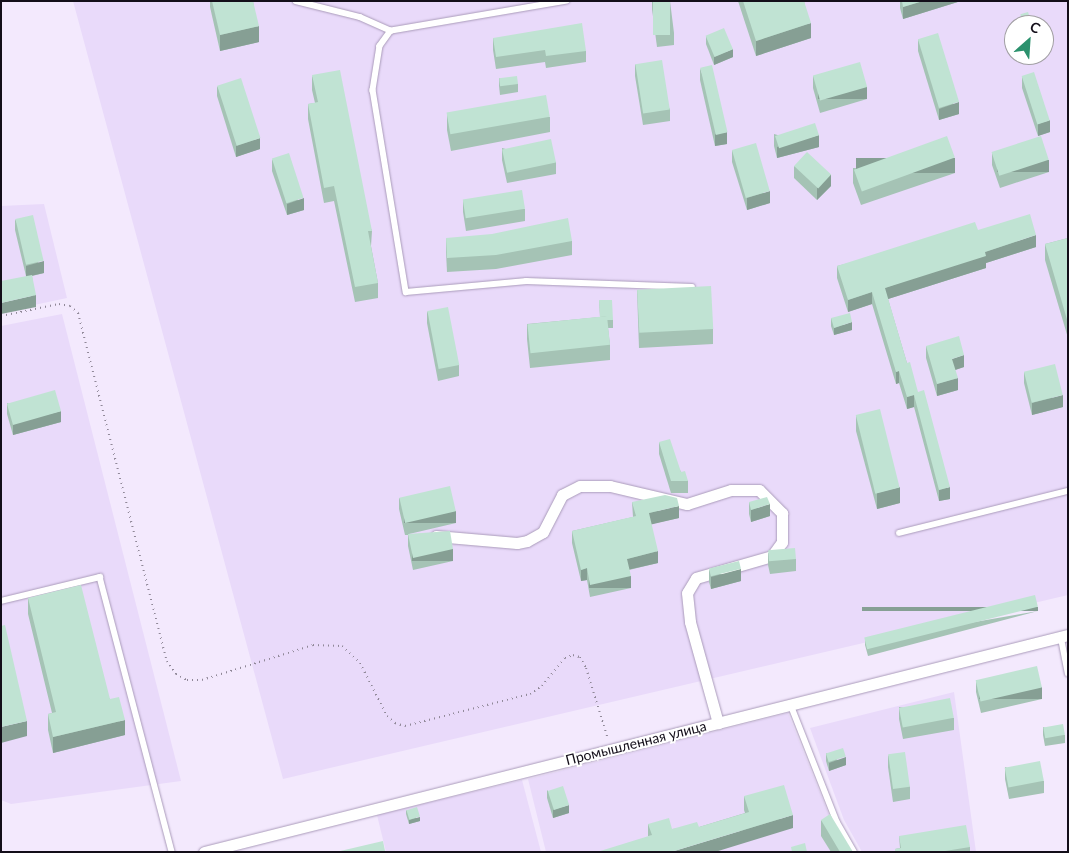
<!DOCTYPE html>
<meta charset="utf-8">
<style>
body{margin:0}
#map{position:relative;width:1069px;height:853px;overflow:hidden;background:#f3e9fd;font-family:Lato,sans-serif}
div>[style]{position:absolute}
.built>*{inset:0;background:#e9dafa}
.path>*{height:2px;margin-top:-1px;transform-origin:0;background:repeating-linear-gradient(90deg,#908898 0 1px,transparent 0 5px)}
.roads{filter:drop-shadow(0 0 1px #aa9bba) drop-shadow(0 0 1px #aa9bba)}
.lane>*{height:5.5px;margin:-2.75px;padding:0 2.75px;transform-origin:2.75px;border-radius:2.75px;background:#fff}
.street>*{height:11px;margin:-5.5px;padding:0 5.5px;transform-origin:5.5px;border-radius:5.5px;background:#fff}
.wall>*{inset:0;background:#a5c3b5}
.shaded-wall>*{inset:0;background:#869f94;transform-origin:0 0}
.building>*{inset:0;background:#c0e3d3;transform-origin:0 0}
span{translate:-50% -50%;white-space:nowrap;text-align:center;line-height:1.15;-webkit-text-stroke:4px #fff;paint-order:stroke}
.street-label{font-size:14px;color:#130e19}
.frame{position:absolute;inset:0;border:2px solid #130e19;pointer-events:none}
.north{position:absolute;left:1004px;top:15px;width:50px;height:50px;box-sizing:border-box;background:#fff;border:1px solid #a19fa3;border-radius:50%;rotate:26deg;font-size:14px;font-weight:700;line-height:20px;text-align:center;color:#130e19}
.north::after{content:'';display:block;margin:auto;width:18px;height:22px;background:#2b916d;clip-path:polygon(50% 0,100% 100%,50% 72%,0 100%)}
</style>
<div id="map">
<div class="built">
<i style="clip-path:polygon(evenodd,73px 1px,1068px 1px,1068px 595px,283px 779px,73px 1px,1014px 25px,1044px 25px,1044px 55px,1014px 55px,1014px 25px)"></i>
<i style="clip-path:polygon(44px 204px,67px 298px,1px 312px,1px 206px)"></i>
<i style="clip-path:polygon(62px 314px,181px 781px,11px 804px,1px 800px,1px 326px)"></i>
<i style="clip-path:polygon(954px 692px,976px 852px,862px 852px,844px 820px,810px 728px)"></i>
<i style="clip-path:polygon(788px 713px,833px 825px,849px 852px,546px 852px,528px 779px)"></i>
<i style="clip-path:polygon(522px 780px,541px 852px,386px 852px,377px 815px)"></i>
</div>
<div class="path">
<i style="left:1px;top:316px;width:59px;rotate:-11.7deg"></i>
<i style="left:59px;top:304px;width:11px;rotate:10deg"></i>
<i style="left:70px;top:306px;width:11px;rotate:41deg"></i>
<i style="left:78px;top:313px;width:359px;rotate:75.7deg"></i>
<i style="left:167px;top:661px;width:16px;rotate:55deg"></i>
<i style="left:176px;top:674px;width:13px;rotate:29deg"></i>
<i style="left:187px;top:680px;width:15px"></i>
<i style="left:202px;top:680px;width:116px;rotate:-17.5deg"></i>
<i style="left:313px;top:645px;width:29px;rotate:2deg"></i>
<i style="left:342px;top:646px;width:25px;rotate:43deg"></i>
<i style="left:360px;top:663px;width:59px;rotate:63deg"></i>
<i style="left:387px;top:716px;width:11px;rotate:41deg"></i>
<i style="left:395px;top:723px;width:10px;rotate:17deg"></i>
<i style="left:405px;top:726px;width:129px;rotate:-14.4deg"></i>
<i style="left:530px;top:694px;width:14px;rotate:-34deg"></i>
<i style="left:542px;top:686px;width:36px;rotate:-51deg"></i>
<i style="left:565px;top:658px;width:9px;rotate:-21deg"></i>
<i style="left:573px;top:655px;width:7px;rotate:16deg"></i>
<i style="left:580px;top:657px;width:13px;rotate:61deg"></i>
<i style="left:586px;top:668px;width:74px;rotate:72.8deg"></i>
</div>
<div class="roads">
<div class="lane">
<i style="left:296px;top:1px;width:66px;rotate:14deg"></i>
<i style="left:360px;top:17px;width:34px;rotate:24deg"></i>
<i style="left:567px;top:1px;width:179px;rotate:170.3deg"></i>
<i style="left:391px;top:31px;width:19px;rotate:126deg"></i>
<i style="left:380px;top:46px;width:45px;rotate:99deg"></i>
<i style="left:373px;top:90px;width:205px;rotate:80.7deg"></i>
<i style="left:406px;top:292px;width:121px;rotate:-5.2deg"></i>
<i style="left:526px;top:281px;width:166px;rotate:2.1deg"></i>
<i style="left:899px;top:533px;width:174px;rotate:-14deg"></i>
<i style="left:1px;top:601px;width:102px;rotate:-13.6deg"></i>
<i style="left:100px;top:577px;width:284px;rotate:75.3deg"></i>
<i style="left:1061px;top:636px;width:38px;rotate:79deg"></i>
<i style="left:791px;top:705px;width:126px;rotate:68.5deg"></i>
<i style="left:837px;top:822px;width:34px;rotate:60deg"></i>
</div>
<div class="street">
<i style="left:436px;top:536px;width:81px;rotate:4.9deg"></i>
<i style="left:517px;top:543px;width:10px;rotate:-11deg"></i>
<i style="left:527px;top:541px;width:18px;rotate:-29deg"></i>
<i style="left:543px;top:532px;width:42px;rotate:-62.8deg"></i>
<i style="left:562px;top:495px;width:20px;rotate:-27deg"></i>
<i style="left:580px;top:486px;width:30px"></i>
<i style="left:610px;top:486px;width:79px;rotate:13.2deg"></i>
<i style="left:687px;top:504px;width:46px;rotate:-17.7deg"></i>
<i style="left:731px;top:490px;width:28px"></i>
<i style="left:759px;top:490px;width:33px;rotate:45deg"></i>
<i style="left:782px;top:513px;width:29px;rotate:90deg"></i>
<i style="left:782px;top:542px;width:17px;rotate:126deg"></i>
<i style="left:772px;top:556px;width:79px;rotate:163.9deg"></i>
<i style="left:696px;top:578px;width:17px;rotate:121deg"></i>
<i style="left:687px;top:593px;width:29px;rotate:84deg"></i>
<i style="left:690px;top:622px;width:105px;rotate:74.5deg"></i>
<i style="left:204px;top:852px;width:891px;rotate:-14.1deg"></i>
</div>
</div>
<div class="wall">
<i style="clip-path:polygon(210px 1px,253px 1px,259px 42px,220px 51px,210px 7px)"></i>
<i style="clip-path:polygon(652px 1px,670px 1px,674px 33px,674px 45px,657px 47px,652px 9px)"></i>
<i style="clip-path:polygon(738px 1px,804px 1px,811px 38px,756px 56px)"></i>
<i style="clip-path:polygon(900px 1px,961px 1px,903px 19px,900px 8px)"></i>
<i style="clip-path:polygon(706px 36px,733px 57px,714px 65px,706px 44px)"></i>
<i style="clip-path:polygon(493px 38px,586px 51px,586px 62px,546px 68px,545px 62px,496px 69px,493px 50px)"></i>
<i style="clip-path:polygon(918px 39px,959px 114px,939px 120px,918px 51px)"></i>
<i style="clip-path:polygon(635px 64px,670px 109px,670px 121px,643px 125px,635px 76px)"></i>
<i style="clip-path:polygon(700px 68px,727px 144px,715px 146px,700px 80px)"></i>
<i style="clip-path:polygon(312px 75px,372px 231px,371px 246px,378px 283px,378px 298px,355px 302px,334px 201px,324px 203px,308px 119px,308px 104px,315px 103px,312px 90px)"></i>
<i style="clip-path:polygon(813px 76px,867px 99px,820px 113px,813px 88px)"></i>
<i style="clip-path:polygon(1022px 76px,1050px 132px,1038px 136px,1022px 88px)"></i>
<i style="clip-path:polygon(499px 78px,518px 84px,518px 92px,500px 95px,499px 86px)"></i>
<i style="clip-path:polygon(217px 86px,260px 149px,236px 157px,217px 96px)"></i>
<i style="clip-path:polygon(447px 114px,550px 117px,550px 132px,451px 151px,447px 130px)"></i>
<i style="clip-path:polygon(774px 134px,819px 147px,777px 158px,774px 146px)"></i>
<i style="clip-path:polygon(502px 148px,556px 162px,556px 174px,507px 183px,502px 160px)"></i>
<i style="clip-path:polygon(732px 150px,770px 203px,747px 210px,732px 162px)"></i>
<i style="clip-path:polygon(992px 153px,1049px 172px,1000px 188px,992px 165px)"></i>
<i style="clip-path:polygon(272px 159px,304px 210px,287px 215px,272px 171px)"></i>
<i style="clip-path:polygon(794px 166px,831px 186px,817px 200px,794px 178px)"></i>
<i style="clip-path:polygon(853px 168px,955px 173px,861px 205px,853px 183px)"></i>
<i style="clip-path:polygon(463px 200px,525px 209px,525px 221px,466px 231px,463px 212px)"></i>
<i style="clip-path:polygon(15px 219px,44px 273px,32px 276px,36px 307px,26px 276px,15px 230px)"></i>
<i style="clip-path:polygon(978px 230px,1036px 247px,986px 263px,986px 268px,888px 299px,907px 363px,950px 499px,939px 501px,914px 407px,907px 409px,899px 383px,896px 384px,872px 304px,848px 312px,837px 278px,837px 266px)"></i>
<i style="clip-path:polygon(446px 238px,572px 241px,572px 255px,496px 269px,447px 272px,446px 252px)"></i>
<i style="clip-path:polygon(1068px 238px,1068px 338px,1045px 260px,1045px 244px)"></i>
<i style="clip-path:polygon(637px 290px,713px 329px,713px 344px,639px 348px)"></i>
<i style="clip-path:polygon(599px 300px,613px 320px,613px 328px,608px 328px,610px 345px,610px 360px,530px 368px,527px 339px,527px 324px,600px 317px)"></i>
<i style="clip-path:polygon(427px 311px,459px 365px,459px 376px,438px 381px,427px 323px)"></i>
<i style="clip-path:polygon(831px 318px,852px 330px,834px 335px,831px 326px)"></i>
<i style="clip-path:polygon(926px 346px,964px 367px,955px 370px,958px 390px,937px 396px,926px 358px)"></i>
<i style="clip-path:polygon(1024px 372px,1063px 407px,1032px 415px,1024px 383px)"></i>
<i style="clip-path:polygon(7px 403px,61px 422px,13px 435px,7px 414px)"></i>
<i style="clip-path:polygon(856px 415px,900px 503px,877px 509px,856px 431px)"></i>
<i style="clip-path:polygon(659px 442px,688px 481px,688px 493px,671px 493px,659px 454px)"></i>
<i style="clip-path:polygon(399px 498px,456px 523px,409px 534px,453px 561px,413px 570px,408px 546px,408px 535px,405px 535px,399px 509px)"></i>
<i style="clip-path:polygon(632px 502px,679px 518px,651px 524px,658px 563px,629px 570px,631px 588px,590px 597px,587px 580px,581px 581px,572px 543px,572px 531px,633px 517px)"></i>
<i style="clip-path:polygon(749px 502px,770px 516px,751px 522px,749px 514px)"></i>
<i style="clip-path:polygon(768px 553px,796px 559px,796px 571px,770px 574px,768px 565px)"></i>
<i style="clip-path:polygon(709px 570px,741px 581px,711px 589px,709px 582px)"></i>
<i style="clip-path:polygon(28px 598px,110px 699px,125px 735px,53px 753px,48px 730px,48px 714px,52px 713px,28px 614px)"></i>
<i style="clip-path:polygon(1038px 611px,868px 656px,865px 645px,865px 641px)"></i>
<i style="clip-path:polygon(976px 680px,1042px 699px,981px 713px,976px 692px)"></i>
<i style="clip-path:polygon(899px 707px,954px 718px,954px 730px,903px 739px,899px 719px)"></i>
<i style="clip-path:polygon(1043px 727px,1065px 735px,1065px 743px,1045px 746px,1043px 735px)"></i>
<i style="clip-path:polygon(826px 753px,846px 765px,829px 771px,826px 761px)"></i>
<i style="clip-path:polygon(888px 755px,910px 787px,910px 799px,893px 802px,888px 767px)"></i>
<i style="clip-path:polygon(1005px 767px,1044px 781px,1044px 793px,1009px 799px,1005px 779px)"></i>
<i style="clip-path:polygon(547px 790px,569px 813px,553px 818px,547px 798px)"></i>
<i style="clip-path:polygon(744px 796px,793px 828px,648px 836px,648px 824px,672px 829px,699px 827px,745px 813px,744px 810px)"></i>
<i style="clip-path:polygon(406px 810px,420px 821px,409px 824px,406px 814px)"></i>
<i style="clip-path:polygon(821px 820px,853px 852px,831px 852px,821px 836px)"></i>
<i style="clip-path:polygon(899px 836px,970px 847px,970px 852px,895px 852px,895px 849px,900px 848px)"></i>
</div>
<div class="shaded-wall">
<i style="clip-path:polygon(923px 1px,961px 1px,903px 19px,903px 7px)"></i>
<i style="clip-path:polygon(1031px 22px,1031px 25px,1022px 25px,1022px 24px)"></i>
<i style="clip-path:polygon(811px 23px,811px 38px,756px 56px,756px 41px)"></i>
<i style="clip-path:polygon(259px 26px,259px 42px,220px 51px,220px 35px)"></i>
<i style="clip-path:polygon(733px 49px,733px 57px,714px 65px,714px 57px)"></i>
<i style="left:867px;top:87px;width:12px;height:49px;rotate:90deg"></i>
<i style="clip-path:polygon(959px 102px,959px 114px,939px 120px,939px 109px)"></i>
<i style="clip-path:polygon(1050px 120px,1050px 132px,1038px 136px,1038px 124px)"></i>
<i style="clip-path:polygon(727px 132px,727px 144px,715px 146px,715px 134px)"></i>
<i style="clip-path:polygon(819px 135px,819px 147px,777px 158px,777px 147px)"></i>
<i style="clip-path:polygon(260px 138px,260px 149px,236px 157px,236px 146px)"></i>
<i style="left:955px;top:158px;width:15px;height:99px;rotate:90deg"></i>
<i style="left:1049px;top:160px;width:12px;height:52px;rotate:90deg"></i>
<i style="clip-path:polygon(831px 174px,831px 186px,817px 200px,817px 188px)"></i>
<i style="clip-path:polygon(770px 191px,770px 203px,747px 210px,747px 198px)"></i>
<i style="clip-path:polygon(304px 198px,304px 210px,287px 215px,287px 204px)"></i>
<i style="clip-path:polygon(1036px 235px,1036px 247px,986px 263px,986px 268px,885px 300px,885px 288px,985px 252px)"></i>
<i style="clip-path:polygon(44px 261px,44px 273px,26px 277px,26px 266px)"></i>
<i style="clip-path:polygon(872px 292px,872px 304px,848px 312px,848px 300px)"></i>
<i style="clip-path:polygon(36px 295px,36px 307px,1px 314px,1px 303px)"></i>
<i style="clip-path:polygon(852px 322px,852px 330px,834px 335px,834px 328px)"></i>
<i style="clip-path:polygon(964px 355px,964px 367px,952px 371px,952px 359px)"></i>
<i style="clip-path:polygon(899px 371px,899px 383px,896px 384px,896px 372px)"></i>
<i style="clip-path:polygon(958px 378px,958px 390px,937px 396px,937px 384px)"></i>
<i style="clip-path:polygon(914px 395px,914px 407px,907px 409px,907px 397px)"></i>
<i style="clip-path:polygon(1063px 395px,1063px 407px,1032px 415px,1032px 403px)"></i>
<i style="clip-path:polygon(61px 411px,61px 422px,13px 435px,13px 423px)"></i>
<i style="clip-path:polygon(900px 487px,900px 503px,877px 509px,877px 493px)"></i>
<i style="clip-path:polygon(950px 487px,950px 499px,939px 501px,939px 490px)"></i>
<i style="clip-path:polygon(770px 504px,770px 516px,751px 522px,751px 510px)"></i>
<i style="clip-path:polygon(679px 506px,679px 518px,649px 525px,649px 513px)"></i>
<i style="left:456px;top:511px;width:12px;height:52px;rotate:90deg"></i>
<i style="left:453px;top:549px;width:12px;height:41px;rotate:90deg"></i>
<i style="clip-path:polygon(658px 551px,658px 563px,627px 570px,627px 559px)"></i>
<i style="clip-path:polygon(587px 568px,587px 580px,581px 581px,581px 570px)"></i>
<i style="clip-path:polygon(741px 569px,741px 581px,711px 589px,711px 577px)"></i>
<i style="left:631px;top:576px;width:12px;height:42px;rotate:90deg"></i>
<i style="left:1038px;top:607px;width:4px;height:176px;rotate:90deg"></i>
<i style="left:1042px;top:687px;width:12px;height:63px;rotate:90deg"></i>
<i style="clip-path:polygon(125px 720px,125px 735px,53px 753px,53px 737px)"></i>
<i style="clip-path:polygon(27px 721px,27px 736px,1px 743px,1px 727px)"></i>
<i style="clip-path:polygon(846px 757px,846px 765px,829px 771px,829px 763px)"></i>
<i style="clip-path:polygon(569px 805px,569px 813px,553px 818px,553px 810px)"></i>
<i style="clip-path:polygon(793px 815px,793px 828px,715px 852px,671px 852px)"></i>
<i style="clip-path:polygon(420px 817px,420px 821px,409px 824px,409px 820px)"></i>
</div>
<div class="building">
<i style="clip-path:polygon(212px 1px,253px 1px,259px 26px,220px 35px)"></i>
<i style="left:653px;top:1px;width:17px;height:34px"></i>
<i style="clip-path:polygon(743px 1px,804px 1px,811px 23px,756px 41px)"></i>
<i style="clip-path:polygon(902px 1px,923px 1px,903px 7px)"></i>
<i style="left:1028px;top:12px;width:10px;height:8px;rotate:73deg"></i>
<i style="clip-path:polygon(582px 23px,586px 51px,546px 56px,545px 50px,496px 57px,493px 38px)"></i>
<i style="left:724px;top:28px;width:23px;height:20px;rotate:67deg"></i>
<i style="left:938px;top:33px;width:72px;height:21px;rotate:73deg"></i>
<i style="left:662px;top:60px;width:50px;height:27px;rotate:81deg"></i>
<i style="left:860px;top:62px;width:26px;height:49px;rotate:74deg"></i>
<i style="left:712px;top:65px;width:69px;height:12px;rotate:77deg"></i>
<i style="clip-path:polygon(340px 70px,372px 231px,368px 231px,378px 283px,355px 287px,334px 186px,324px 188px,308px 104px,318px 102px,312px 75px)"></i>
<i style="left:1034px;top:72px;width:51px;height:13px;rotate:72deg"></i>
<i style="left:517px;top:76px;width:8px;height:18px;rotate:83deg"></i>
<i style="left:241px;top:78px;width:63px;height:25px;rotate:72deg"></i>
<i style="left:546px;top:95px;width:22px;height:101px;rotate:80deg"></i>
<i style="left:815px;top:123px;width:13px;height:42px;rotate:72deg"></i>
<i style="left:947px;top:136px;width:23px;height:99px;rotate:70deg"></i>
<i style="left:1041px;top:136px;width:25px;height:52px;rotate:72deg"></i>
<i style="left:551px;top:139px;width:24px;height:50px;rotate:78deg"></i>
<i style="left:756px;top:143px;width:50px;height:25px;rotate:74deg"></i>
<i style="left:807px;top:152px;width:33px;height:19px;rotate:43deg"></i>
<i style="left:289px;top:153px;width:47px;height:18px;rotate:72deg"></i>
<i style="left:522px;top:190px;width:19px;height:60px;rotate:81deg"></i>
<i style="clip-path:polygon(1030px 214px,1036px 235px,985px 252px,986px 256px,885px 288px,907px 363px,910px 362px,918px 392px,924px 390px,950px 487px,939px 490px,914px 395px,907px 397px,899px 371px,896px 372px,872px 292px,848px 300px,837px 266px,975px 222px,978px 230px)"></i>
<i style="left:33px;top:215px;width:47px;height:18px;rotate:77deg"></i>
<i style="clip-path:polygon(568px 218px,572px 241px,496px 255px,447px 258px,446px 238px,492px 234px)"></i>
<i style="clip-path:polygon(1068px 238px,1068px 323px,1045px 244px)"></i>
<i style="clip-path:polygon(32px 275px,36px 295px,1px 303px,1px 281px)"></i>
<i style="left:711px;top:286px;width:43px;height:74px;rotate:87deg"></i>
<i style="clip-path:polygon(599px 300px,612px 300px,613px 320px,607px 320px,607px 316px,600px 317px)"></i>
<i style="left:448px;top:307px;width:59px;height:21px;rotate:79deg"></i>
<i style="clip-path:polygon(850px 313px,852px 322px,834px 328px,831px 318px)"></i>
<i style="left:607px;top:316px;width:29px;height:80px;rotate:84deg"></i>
<i style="clip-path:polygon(959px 336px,964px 355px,952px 359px,958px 378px,937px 384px,926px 346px)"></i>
<i style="left:1055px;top:364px;width:32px;height:32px;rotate:76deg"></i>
<i style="left:55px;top:390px;width:22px;height:50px;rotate:74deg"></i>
<i style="left:880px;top:409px;width:81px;height:25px;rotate:76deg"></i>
<i style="clip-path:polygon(670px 439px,681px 472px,685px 471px,688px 481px,671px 481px,659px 442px)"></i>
<i style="left:450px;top:486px;width:26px;height:52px;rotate:77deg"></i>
<i style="clip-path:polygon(665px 495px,677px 498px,679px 506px,649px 513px,658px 551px,627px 559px,631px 576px,590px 585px,587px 568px,581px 570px,572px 531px,636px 516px,632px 502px)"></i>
<i style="clip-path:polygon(767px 497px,770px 504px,751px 510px,749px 502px)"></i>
<i style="clip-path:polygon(450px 531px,453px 549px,413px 558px,408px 534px)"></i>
<i style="left:795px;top:548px;width:11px;height:27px;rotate:85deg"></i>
<i style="left:739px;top:561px;width:8px;height:31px;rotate:76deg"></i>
<i style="clip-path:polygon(81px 585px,110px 699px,119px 697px,125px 720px,53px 737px,48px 714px,56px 712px,28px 598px)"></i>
<i style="left:1035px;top:595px;width:12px;height:176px;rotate:76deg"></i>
<i style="clip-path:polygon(5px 625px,27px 721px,1px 727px,1px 626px)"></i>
<i style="left:1037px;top:666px;width:22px;height:63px;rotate:77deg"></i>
<i style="left:950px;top:698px;width:20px;height:52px;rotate:79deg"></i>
<i style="left:1063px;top:724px;width:11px;height:20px;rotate:80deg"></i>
<i style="left:843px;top:748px;width:9px;height:18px;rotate:72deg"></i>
<i style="left:905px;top:752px;width:35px;height:17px;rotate:82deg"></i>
<i style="left:1040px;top:761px;width:20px;height:36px;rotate:79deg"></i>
<i style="clip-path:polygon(784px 785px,793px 815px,671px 852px,597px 852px,652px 835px,648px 824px,669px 818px,672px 829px,697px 822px,699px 827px,749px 812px,744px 796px)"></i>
<i style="left:563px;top:786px;width:20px;height:16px;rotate:72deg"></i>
<i style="left:417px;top:807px;width:10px;height:11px;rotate:73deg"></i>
<i style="clip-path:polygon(830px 814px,853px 852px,840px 852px,821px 820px)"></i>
<i style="clip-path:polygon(966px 825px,970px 847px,939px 852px,895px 852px,895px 849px,901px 848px,899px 836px)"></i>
<i style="clip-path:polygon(383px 841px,385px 851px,382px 852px,336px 852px)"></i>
<i style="clip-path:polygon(805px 843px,807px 852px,792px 852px,791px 847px)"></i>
</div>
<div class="street-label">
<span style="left:636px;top:743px;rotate:-14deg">Промышленная улица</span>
</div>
<div class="frame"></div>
<div class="north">С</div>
</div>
